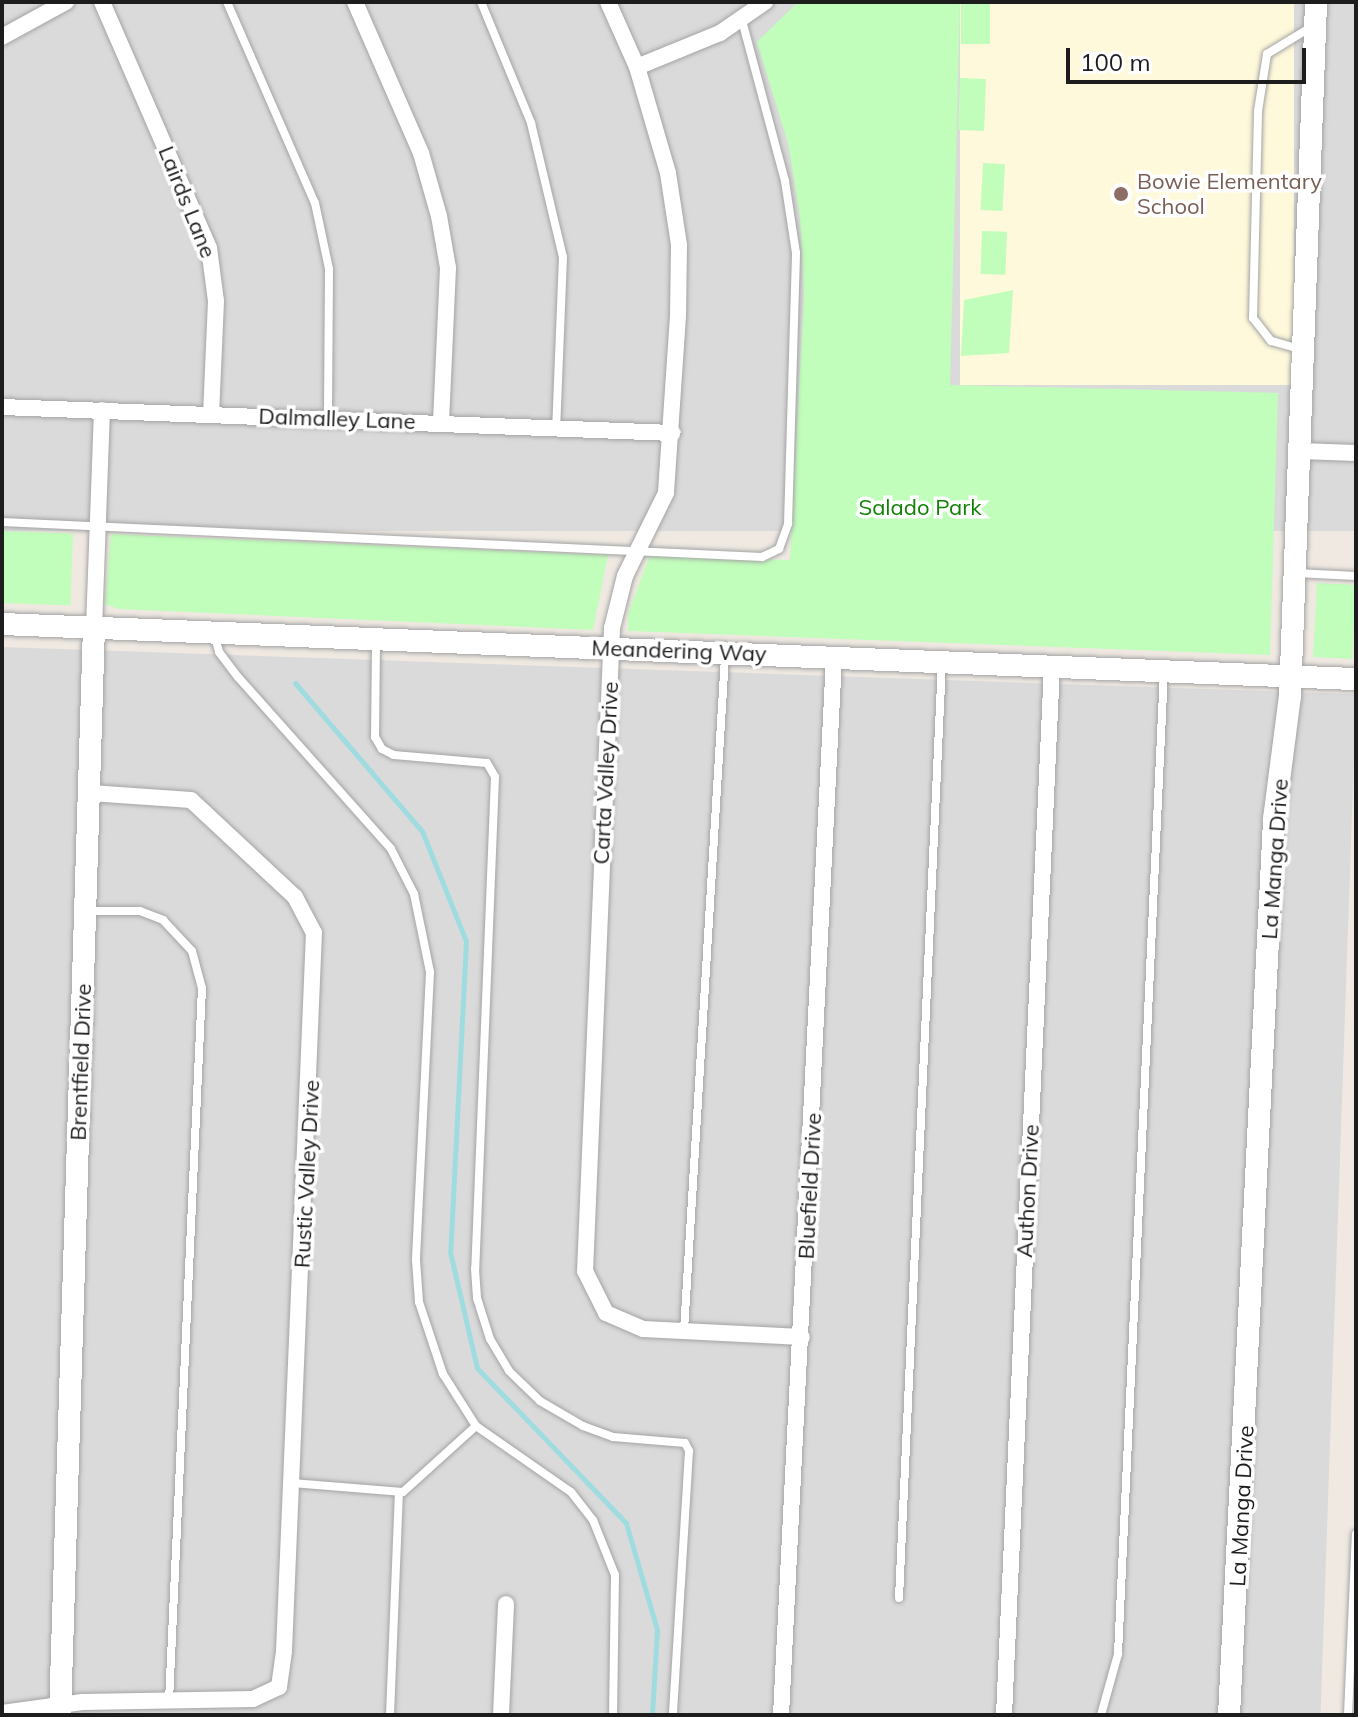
<!DOCTYPE html>
<style>
body{margin:0}
#map{position:relative;width:1358px;height:1717px;overflow:hidden;background:#efe9e2;font-family:Mulish,sans-serif}
div>[style]{position:absolute}
.residential>*{inset:0;background:#dbdada;transform-origin:0 0}
.education>*{inset:0;background:#fff9db;transform-origin:0 0}
.park>*{inset:0;background:#c1fdbb;transform-origin:0 0}
.stream>*{height:5px;margin:-2.5px;padding:0 2.5px;transform-origin:2.5px;border-radius:2.5px;background:#9fdce0}
.roads{filter:drop-shadow(0 0 2px #a4a4a4) drop-shadow(0 0 2px #a4a4a4)}
.service>*{height:8px;margin:-4px;padding:0 4px;transform-origin:4px;border-radius:4px;background:#fff}
.minor>*{height:16px;margin:-8px;padding:0 8px;transform-origin:8px;border-radius:8px;background:#fff}
.tertiary>*{height:22px;margin:-11px;padding:0 11px;transform-origin:11px;border-radius:11px;background:#fff}
.dots>*{width:22px;height:22px;translate:-50% -50%;box-sizing:border-box;border:4px solid #fff;border-radius:50%}
span{translate:-50% -50%;white-space:nowrap;text-align:center;line-height:1.15;-webkit-text-stroke:7px #fff;paint-order:stroke}
.education-label{font-size:22px;color:#785e54}
.left{translate:0 -50%;text-align:left}
.street-label{font-size:22px;color:#1d1d1d}
.park-label{font-size:22px;color:#0f8204}
.frame{position:absolute;inset:0;border:4px solid #1d1d1d;pointer-events:none}
.scale{position:absolute;left:1066px;top:48px;width:240px;height:36px;box-sizing:border-box;border:4px solid #1d1d1d;border-top:0;padding-left:10px;font-size:24px;line-height:28px;white-space:nowrap;color:#1d1d1d;-webkit-text-stroke:6px #fff;paint-order:stroke}
</style>
<div id="map">
<div class="residential">
<i style="left:2px;top:2px;width:1354px;height:529px"></i>
<i style="left:2px;top:647px;width:1355px;height:1068px;rotate:2deg"></i>
</div>
<div class="education">
<i style="left:960px;top:2px;width:334px;height:383px"></i>
</div>
<div class="park">
<i style="clip-path:polygon(798px 2px,960px 2px,950px 385px,1278px 393px,1270px 655px,628px 631px,628px 614px,650px 555px,790px 560px,804px 295px,800px 217px,788px 143px,757px 42px)"></i>
<i style="left:961px;top:2px;width:29px;height:42px"></i>
<i style="left:960px;top:78px;width:26px;height:52px;rotate:2deg"></i>
<i style="left:983px;top:163px;width:22px;height:47px;rotate:3deg"></i>
<i style="left:982px;top:231px;width:25px;height:43px;rotate:2deg"></i>
<i style="clip-path:polygon(1013px 290px,1009px 353px,961px 356px,964px 300px)"></i>
<i style="left:2px;top:531px;width:71px;height:72px;rotate:2deg"></i>
<i style="clip-path:polygon(111px 534px,608px 555px,593px 630px,119px 609px,105px 604px)"></i>
<i style="left:1317px;top:583px;width:39px;height:74px;rotate:3deg"></i>
</div>
<div class="stream">
<i style="left:295px;top:683px;width:195px;rotate:49.4deg"></i>
<i style="left:422px;top:831px;width:118px;rotate:68.2deg"></i>
<i style="left:466px;top:941px;width:311px;rotate:92.9deg"></i>
<i style="left:450px;top:1252px;width:119px;rotate:76.9deg"></i>
<i style="left:477px;top:1368px;width:215px;rotate:46.1deg"></i>
<i style="left:626px;top:1523px;width:111px;rotate:73.8deg"></i>
<i style="left:657px;top:1630px;width:85px;rotate:93.4deg"></i>
</div>
<div class="roads">
<div class="service">
<i style="left:227px;top:2px;width:219px;rotate:66.4deg"></i>
<i style="left:315px;top:203px;width:67px;rotate:78deg"></i>
<i style="left:329px;top:269px;width:150px;rotate:90.4deg"></i>
<i style="left:481px;top:2px;width:131px;rotate:67.5deg"></i>
<i style="left:531px;top:123px;width:138px;rotate:76.6deg"></i>
<i style="left:563px;top:257px;width:171px;rotate:92.3deg"></i>
<i style="left:1303px;top:350px;width:33px;rotate:-164deg"></i>
<i style="left:1271px;top:341px;width:29px;rotate:-128deg"></i>
<i style="left:1253px;top:318px;width:207px;rotate:-88.6deg"></i>
<i style="left:1258px;top:111px;width:58px;rotate:-81deg"></i>
<i style="left:1267px;top:54px;width:52px;rotate:-31.5deg"></i>
<i style="left:2px;top:522px;width:761px;rotate:2.64deg"></i>
<i style="left:762px;top:557px;width:19px;rotate:-25deg"></i>
<i style="left:779px;top:549px;width:27px;rotate:-70deg"></i>
<i style="left:788px;top:524px;width:271px;rotate:-88.3deg"></i>
<i style="left:796px;top:253px;width:73px;rotate:-98.7deg"></i>
<i style="left:785px;top:181px;width:167px;rotate:-105deg"></i>
<i style="left:1296px;top:573px;width:60px;rotate:2.9deg"></i>
<i style="left:214px;top:634px;width:19px;rotate:74deg"></i>
<i style="left:219px;top:652px;width:31px;rotate:53deg"></i>
<i style="left:238px;top:677px;width:230px;rotate:48.3deg"></i>
<i style="left:391px;top:849px;width:51px;rotate:62.9deg"></i>
<i style="left:414px;top:894px;width:80px;rotate:78.4deg"></i>
<i style="left:430px;top:972px;width:288px;rotate:92.8deg"></i>
<i style="left:416px;top:1260px;width:42px;rotate:85.9deg"></i>
<i style="left:419px;top:1302px;width:76px;rotate:71.6deg"></i>
<i style="left:443px;top:1374px;width:62px;rotate:57.6deg"></i>
<i style="left:376px;top:643px;width:94px;rotate:90.6deg"></i>
<i style="left:375px;top:737px;width:14px;rotate:60deg"></i>
<i style="left:382px;top:749px;width:13px;rotate:27deg"></i>
<i style="left:394px;top:755px;width:93px;rotate:4.9deg"></i>
<i style="left:487px;top:763px;width:16px;rotate:60deg"></i>
<i style="left:495px;top:777px;width:492px;rotate:92.3deg"></i>
<i style="left:475px;top:1269px;width:29px;rotate:86deg"></i>
<i style="left:477px;top:1298px;width:43px;rotate:72.4deg"></i>
<i style="left:490px;top:1339px;width:37px;rotate:59deg"></i>
<i style="left:509px;top:1371px;width:43px;rotate:44.1deg"></i>
<i style="left:540px;top:1401px;width:50px;rotate:30.2deg"></i>
<i style="left:583px;top:1426px;width:32px;rotate:20deg"></i>
<i style="left:613px;top:1437px;width:72px;rotate:4.8deg"></i>
<i style="left:685px;top:1443px;width:9px;rotate:63deg"></i>
<i style="left:689px;top:1451px;width:264px;rotate:93.5deg"></i>
<i style="left:86px;top:911px;width:54px"></i>
<i style="left:140px;top:911px;width:25px;rotate:21deg"></i>
<i style="left:163px;top:920px;width:42px;rotate:46.9deg"></i>
<i style="left:192px;top:951px;width:38px;rotate:75deg"></i>
<i style="left:202px;top:988px;width:714px;rotate:92.65deg"></i>
<i style="left:684px;top:1331px;width:675px;rotate:-86.52deg"></i>
<i style="left:292px;top:1483px;width:111px;rotate:4.6deg"></i>
<i style="left:403px;top:1492px;width:98px;rotate:-42.1deg"></i>
<i style="left:476px;top:1426px;width:116px;rotate:34.8deg"></i>
<i style="left:571px;top:1492px;width:36px;rotate:52deg"></i>
<i style="left:593px;top:1520px;width:59px;rotate:68.2deg"></i>
<i style="left:615px;top:1575px;width:140px;rotate:90.8deg"></i>
<i style="left:899px;top:1598px;width:936px;rotate:-87.37deg"></i>
<i style="left:390px;top:1715px;width:223px;rotate:-87.7deg"></i>
<i style="left:1101px;top:1715px;width:63px;rotate:-74.4deg"></i>
<i style="left:1118px;top:1654px;width:984px;rotate:-87.32deg"></i>
<i style="left:1348px;top:1715px;width:181px;rotate:-87.5deg"></i>
</div>
<div class="minor">
<i style="left:102px;top:2px;width:268px;rotate:66.5deg"></i>
<i style="left:209px;top:248px;width:53px;rotate:82.5deg"></i>
<i style="left:216px;top:301px;width:113px;rotate:92.5deg"></i>
<i style="left:355px;top:2px;width:165px;rotate:66.4deg"></i>
<i style="left:421px;top:153px;width:66px;rotate:74.1deg"></i>
<i style="left:439px;top:216px;width:53px;rotate:80.2deg"></i>
<i style="left:448px;top:268px;width:155px;rotate:92.6deg"></i>
<i style="left:608px;top:2px;width:71px;rotate:66deg"></i>
<i style="left:637px;top:67px;width:110px;rotate:73.7deg"></i>
<i style="left:668px;top:173px;width:73px;rotate:81.3deg"></i>
<i style="left:679px;top:245px;width:71px;rotate:90.8deg"></i>
<i style="left:678px;top:316px;width:177px;rotate:93.9deg"></i>
<i style="left:666px;top:493px;width:93px;rotate:116.3deg"></i>
<i style="left:625px;top:576px;width:54px;rotate:104deg"></i>
<i style="left:612px;top:628px;width:644px;rotate:92.4deg"></i>
<i style="left:585px;top:1271px;width:47px;rotate:63.4deg"></i>
<i style="left:606px;top:1313px;width:40px;rotate:23.4deg"></i>
<i style="left:643px;top:1329px;width:159px;rotate:2.9deg"></i>
<i style="left:2px;top:37px;width:73px;rotate:-28.7deg"></i>
<i style="left:637px;top:67px;width:90px;rotate:-22.3deg"></i>
<i style="left:720px;top:33px;width:55px;rotate:-34.6deg"></i>
<i style="left:2px;top:407px;width:671px;rotate:2.22deg"></i>
<i style="left:1300px;top:451px;width:56px;rotate:2deg"></i>
<i style="left:94px;top:628px;width:218px;rotate:-87.9deg"></i>
<i style="left:2px;top:1713px;width:81px;rotate:-7.8deg"></i>
<i style="left:82px;top:1702px;width:171px;rotate:-1deg"></i>
<i style="left:253px;top:1699px;width:29px;rotate:-25deg"></i>
<i style="left:279px;top:1687px;width:36px;rotate:-82deg"></i>
<i style="left:284px;top:1651px;width:719px;rotate:-87.61deg"></i>
<i style="left:314px;top:933px;width:41px;rotate:-117.8deg"></i>
<i style="left:295px;top:897px;width:142px;rotate:-137deg"></i>
<i style="left:191px;top:800px;width:101px;rotate:-176deg"></i>
<i style="left:501px;top:1715px;width:111px;rotate:-87.4deg"></i>
<i style="left:781px;top:1715px;width:1058px;rotate:-87.13deg"></i>
<i style="left:1004px;top:1715px;width:1049px;rotate:-87.38deg"></i>
</div>
<div class="tertiary">
<i style="left:2px;top:624px;width:1355px;rotate:2.33deg"></i>
<i style="left:60px;top:1715px;width:1088px;rotate:-88.21deg"></i>
<i style="left:1229px;top:1715px;width:897px;rotate:-87.12deg"></i>
<i style="left:1274px;top:819px;width:124px;rotate:-82.6deg"></i>
<i style="left:1290px;top:696px;width:694px;rotate:-87.85deg"></i>
</div>
</div>
<div class="dots">
<i style="left:1121px;top:194px;background:#8d6e63"></i>
</div>
<div class="education-label">
<span class="left" style="left:1137px;top:194px">Bowie Elementary<br>School</span>
</div>
<div class="street-label">
<span style="left:187px;top:202px;rotate:68deg">Lairds Lane</span>
<span style="left:337px;top:419px;rotate:2deg">Dalmalley Lane</span>
<span style="left:679px;top:651px;rotate:2deg">Meandering Way</span>
<span style="left:606px;top:773px;rotate:-87deg">Carta Valley Drive</span>
<span style="left:1275px;top:859px;rotate:-86deg">La Manga Drive</span>
<span style="left:81px;top:1062px;rotate:-88deg">Brentfield Drive</span>
<span style="left:307px;top:1174px;rotate:-87deg">Rustic Valley Drive</span>
<span style="left:810px;top:1186px;rotate:-87deg">Bluefield Drive</span>
<span style="left:1028px;top:1191px;rotate:-87deg">Authon Drive</span>
<span style="left:1242px;top:1506px;rotate:-87deg">La Manga Drive</span>
</div>
<div class="park-label">
<span style="left:920px;top:508px">Salado Park</span>
</div>
<div class="frame"></div>
<div class="scale">100 m</div>
</div>
